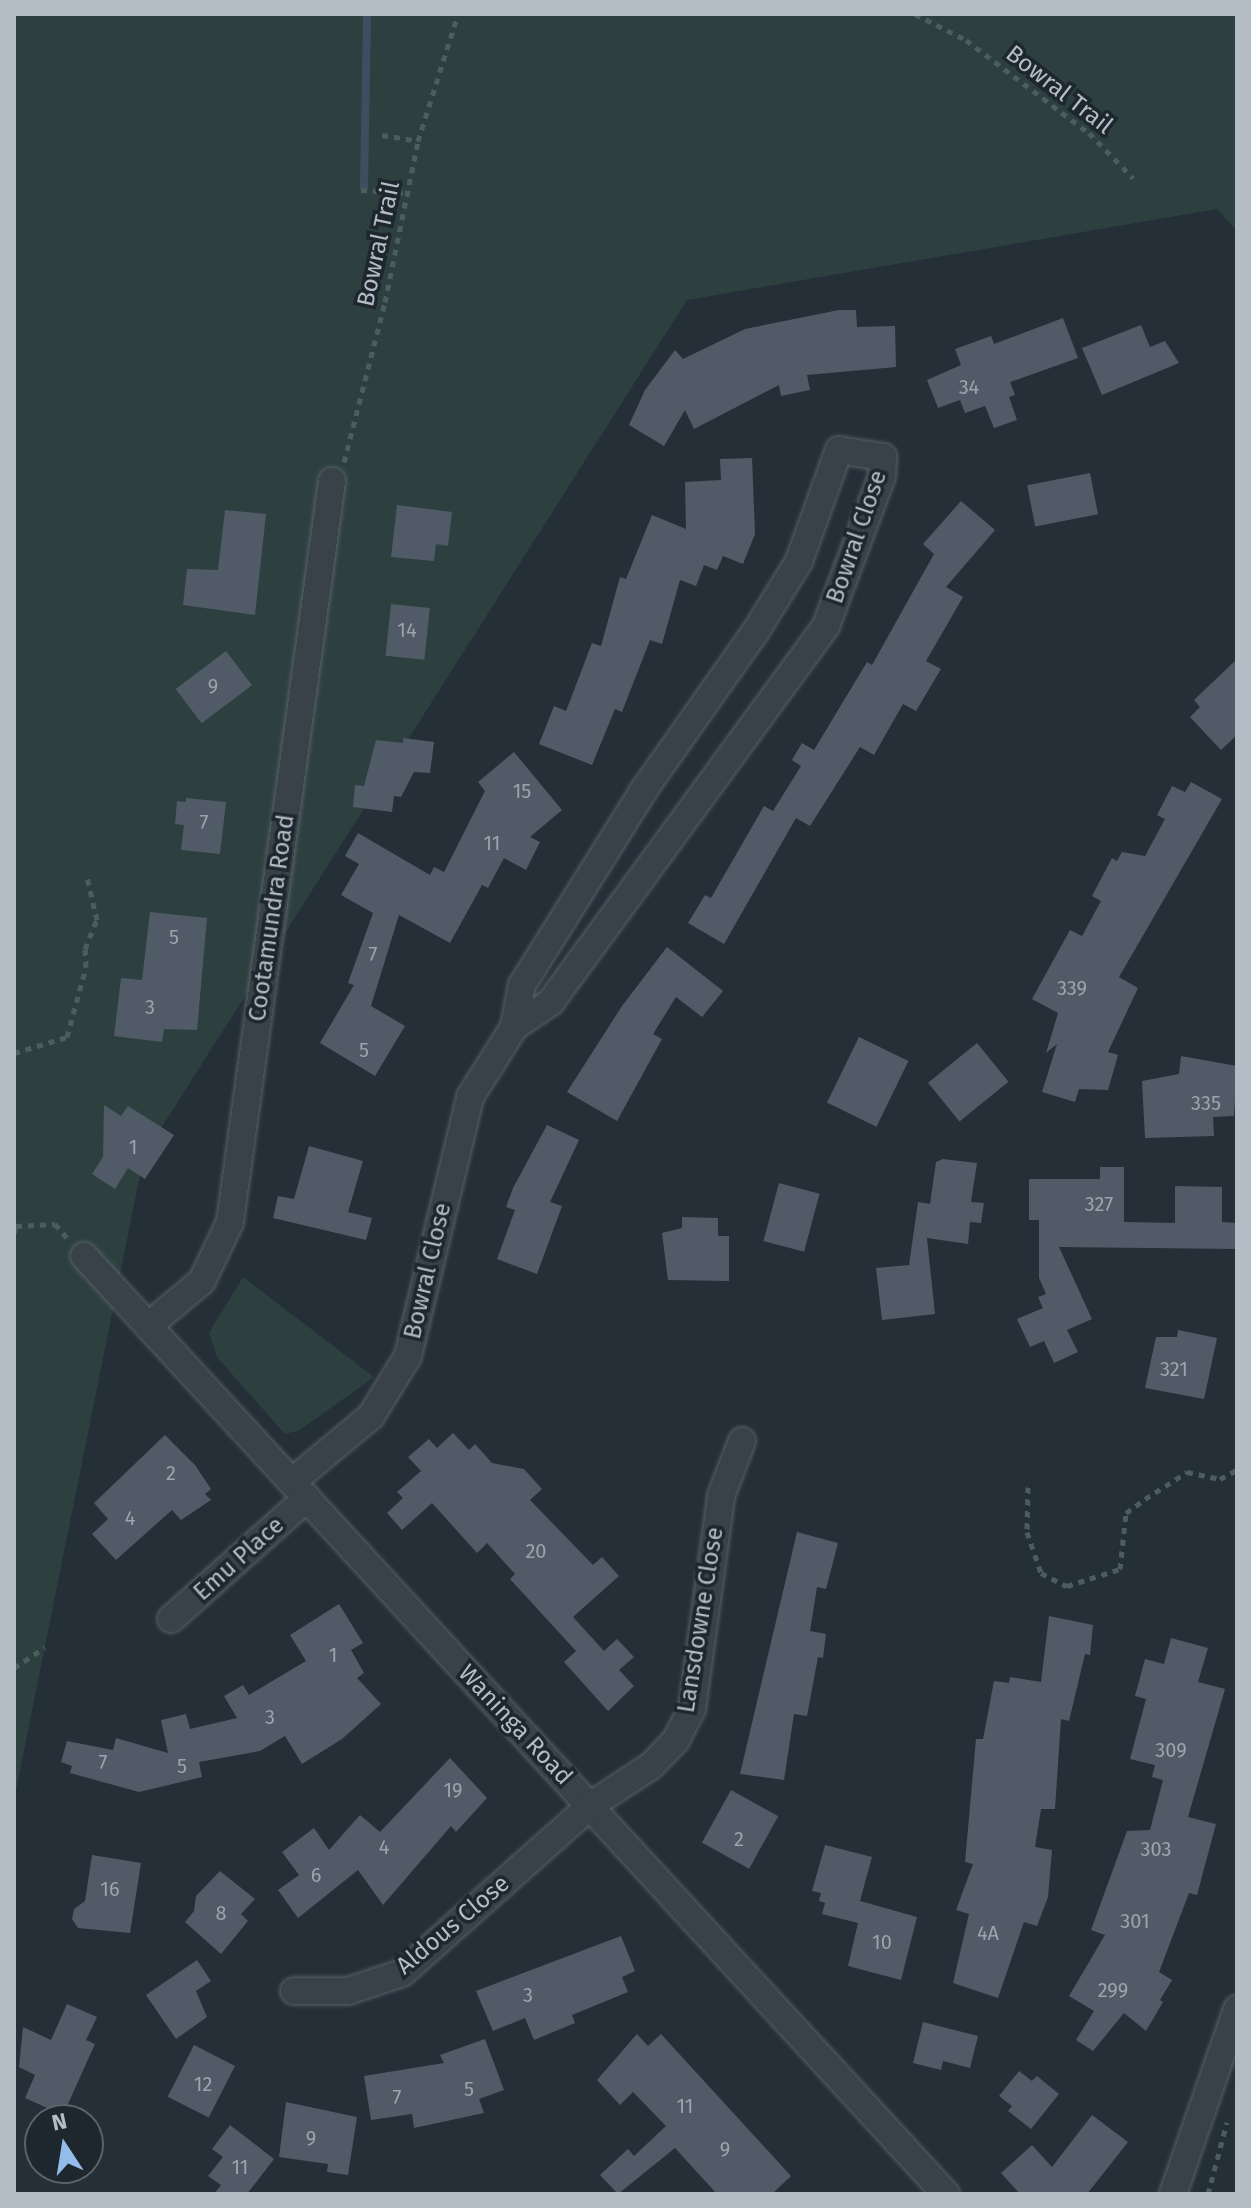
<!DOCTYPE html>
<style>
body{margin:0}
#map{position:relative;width:1251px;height:2208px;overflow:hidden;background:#252f38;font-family:"Fira Sans",sans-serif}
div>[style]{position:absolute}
.green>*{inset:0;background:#2d403f}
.stream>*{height:8px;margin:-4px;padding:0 4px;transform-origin:4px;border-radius:4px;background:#3d4e60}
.building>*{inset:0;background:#515b67;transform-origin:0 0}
.path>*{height:5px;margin-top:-2.5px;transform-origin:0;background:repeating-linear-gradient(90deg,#4c5d5e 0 6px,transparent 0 12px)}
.roads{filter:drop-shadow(0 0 2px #575f67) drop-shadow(0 0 2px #575f67)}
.street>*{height:26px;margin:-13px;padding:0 13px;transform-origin:13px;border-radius:13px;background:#394149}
span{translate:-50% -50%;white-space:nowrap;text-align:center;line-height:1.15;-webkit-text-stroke:7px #1e262e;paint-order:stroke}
.number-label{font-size:20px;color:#9ba4ae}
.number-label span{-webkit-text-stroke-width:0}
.street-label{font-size:24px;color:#b4bcc5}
.frame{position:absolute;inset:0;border:16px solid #b4bcc5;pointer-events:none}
.north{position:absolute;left:24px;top:2104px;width:80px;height:80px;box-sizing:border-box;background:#1e262e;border:2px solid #5a626a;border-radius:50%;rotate:348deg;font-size:22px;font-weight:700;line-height:32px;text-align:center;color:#b4bcc5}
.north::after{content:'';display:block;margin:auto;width:28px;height:36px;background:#93bceb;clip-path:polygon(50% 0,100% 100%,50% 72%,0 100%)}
</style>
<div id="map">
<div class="green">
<i style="clip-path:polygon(14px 14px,1237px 14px,1237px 231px,1217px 209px,687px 300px,144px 1155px,14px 1800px)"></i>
<i style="clip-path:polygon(243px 1277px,374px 1377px,300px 1430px,285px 1434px,217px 1357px,209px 1333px)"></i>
</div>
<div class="stream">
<i style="left:364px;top:188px;width:174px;rotate:-89deg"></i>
</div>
<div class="building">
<i style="clip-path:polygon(839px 310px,856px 310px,857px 327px,895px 326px,896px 367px,807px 375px,810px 390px,781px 396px,779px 385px,694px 429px,685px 410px,664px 446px,629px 425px,645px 390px,675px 350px,683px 359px,745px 329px)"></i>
<i style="clip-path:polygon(1063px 318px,1078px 358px,1010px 382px,1015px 395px,1009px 397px,1017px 420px,994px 428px,985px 406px,965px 413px,960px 400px,938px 408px,927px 380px,961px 365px,955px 349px,991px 336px,994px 344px)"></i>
<i style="clip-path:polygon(1141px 325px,1150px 347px,1165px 341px,1179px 363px,1102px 395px,1082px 348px)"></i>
<i style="clip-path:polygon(752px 458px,755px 534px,743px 564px,723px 556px,717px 570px,704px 565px,696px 586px,680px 580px,662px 644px,650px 640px,622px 712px,615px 709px,592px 765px,539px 744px,554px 706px,566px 711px,592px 643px,601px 646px,620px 577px,626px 579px,652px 515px,686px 529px,685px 482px,721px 480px,720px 459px)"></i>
<i style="left:1090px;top:473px;width:42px;height:64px;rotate:79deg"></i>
<i style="clip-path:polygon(961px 501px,995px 530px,946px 587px,963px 597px,926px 661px,941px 669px,916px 711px,903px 704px,874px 755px,860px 747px,810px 826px,796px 818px,724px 944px,688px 923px,705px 895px,711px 898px,764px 806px,773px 811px,801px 766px,792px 760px,802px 743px,814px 750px,867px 662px,872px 665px,934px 554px,923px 544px)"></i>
<i style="clip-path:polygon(397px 505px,452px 512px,448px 546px,436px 544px,434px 561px,391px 557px)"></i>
<i style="clip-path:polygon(225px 510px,266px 514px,255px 615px,183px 605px,187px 569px,218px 570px)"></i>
<i style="left:391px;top:604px;width:39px;height:52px;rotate:6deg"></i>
<i style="left:226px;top:651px;width:43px;height:63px;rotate:53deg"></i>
<i style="clip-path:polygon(1237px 659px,1237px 735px,1221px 750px,1190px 717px,1200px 707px,1194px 700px)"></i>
<i style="clip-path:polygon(403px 738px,434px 742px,430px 773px,414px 772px,401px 797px,394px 796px,392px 812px,353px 807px,355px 785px,364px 786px,376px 740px,403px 743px)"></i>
<i style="clip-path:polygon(514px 752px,562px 810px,530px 837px,540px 842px,526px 870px,504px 858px,488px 888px,482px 885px,450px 943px,399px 915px,371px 1006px,405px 1026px,375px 1076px,320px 1043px,354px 985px,348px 983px,373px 913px,341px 895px,359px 864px,345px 856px,358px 833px,430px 875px,434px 867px,444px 872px,485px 791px,478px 782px)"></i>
<i style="clip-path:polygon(1191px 782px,1222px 799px,1119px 977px,1138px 988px,1108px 1052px,1118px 1055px,1108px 1090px,1079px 1089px,1075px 1102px,1042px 1092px,1057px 1044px,1046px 1053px,1058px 1013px,1032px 999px,1070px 930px,1082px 936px,1101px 901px,1092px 896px,1112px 858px,1117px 861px,1122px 852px,1145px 856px,1165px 819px,1157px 815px,1172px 786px,1185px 792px)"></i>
<i style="clip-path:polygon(186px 798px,226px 802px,220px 854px,181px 850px,184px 825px,175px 824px,177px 801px,186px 802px)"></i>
<i style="clip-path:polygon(150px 912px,207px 918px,197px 1030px,164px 1029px,162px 1042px,114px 1036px,121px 978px,142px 980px)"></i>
<i style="clip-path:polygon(667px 947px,723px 991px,702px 1017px,676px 997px,653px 1034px,662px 1039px,617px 1121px,567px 1092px,622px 1006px)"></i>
<i style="left:859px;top:1037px;width:55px;height:73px;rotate:26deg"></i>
<i style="left:977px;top:1043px;width:50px;height:63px;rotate:51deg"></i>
<i style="clip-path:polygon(1181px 1056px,1237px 1066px,1234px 1116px,1213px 1117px,1214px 1136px,1145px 1138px,1142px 1081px,1179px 1074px)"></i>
<i style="clip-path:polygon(104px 1105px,121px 1116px,128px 1106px,174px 1135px,145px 1179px,128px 1168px,115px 1189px,92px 1174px,103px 1157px)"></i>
<i style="clip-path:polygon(547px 1125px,579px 1140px,550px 1202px,562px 1206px,537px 1274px,497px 1259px,515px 1210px,506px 1207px,513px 1188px)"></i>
<i style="clip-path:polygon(309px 1146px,363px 1161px,348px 1212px,372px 1218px,366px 1240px,273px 1218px,278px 1196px,294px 1199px)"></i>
<i style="clip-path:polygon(943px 1159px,977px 1163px,971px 1202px,984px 1203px,981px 1223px,970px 1222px,968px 1244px,927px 1238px,935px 1314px,882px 1320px,876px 1268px,909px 1265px,918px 1202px,930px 1204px,936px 1162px)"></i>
<i style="clip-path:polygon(1100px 1167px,1124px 1167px,1124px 1222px,1175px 1223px,1175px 1186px,1222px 1187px,1222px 1222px,1237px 1223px,1237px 1249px,1059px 1247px,1092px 1319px,1067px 1330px,1078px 1352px,1054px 1363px,1044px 1341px,1030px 1347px,1017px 1319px,1043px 1308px,1038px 1297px,1046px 1294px,1039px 1278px,1039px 1220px,1029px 1220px,1029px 1179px,1100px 1179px)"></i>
<i style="left:779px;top:1183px;width:42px;height:60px;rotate:15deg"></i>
<i style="clip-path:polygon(682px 1217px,718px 1218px,718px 1236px,729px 1236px,729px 1281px,668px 1280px,662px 1233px,682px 1228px)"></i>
<i style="clip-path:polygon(1178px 1330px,1217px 1338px,1204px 1399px,1145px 1388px,1156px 1337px,1177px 1337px)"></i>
<i style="clip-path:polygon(453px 1433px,469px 1450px,475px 1444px,492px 1463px,524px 1469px,542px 1489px,530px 1500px,593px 1565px,602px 1557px,619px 1576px,573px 1617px,604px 1651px,617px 1639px,634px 1657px,619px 1670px,634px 1686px,608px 1711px,564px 1662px,576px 1651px,510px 1579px,515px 1574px,487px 1543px,477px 1553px,432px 1503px,402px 1530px,387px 1513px,403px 1498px,397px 1492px,421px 1471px,408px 1457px,429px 1439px,437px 1448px)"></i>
<i style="clip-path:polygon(165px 1435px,195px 1465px,211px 1489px,205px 1494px,211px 1500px,181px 1520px,172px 1510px,116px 1560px,92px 1534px,108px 1519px,94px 1503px)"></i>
<i style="clip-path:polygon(797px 1532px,838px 1543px,826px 1589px,817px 1587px,810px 1631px,826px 1634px,823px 1658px,818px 1657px,807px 1716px,794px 1714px,784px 1780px,740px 1774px)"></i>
<i style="clip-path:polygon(339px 1604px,363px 1643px,351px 1650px,364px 1673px,357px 1678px,381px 1704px,342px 1739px,302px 1764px,285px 1736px,260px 1751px,199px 1762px,202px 1777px,139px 1792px,70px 1773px,72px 1766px,61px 1762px,67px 1741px,113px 1750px,116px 1738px,168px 1753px,161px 1720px,186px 1714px,190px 1729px,237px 1718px,224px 1696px,243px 1685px,249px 1695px,306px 1661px,290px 1635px)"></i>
<i style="clip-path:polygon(1049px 1616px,1093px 1625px,1090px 1655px,1085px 1654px,1069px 1721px,1061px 1719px,1055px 1809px,1041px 1809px,1035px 1847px,1052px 1850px,1048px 1897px,1037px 1926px,1024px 1922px,998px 1998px,953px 1983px,969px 1914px,956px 1910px,973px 1864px,965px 1862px,976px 1739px,983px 1739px,994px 1681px,1009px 1683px,1010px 1677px,1041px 1682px)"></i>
<i style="clip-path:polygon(1171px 1638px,1208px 1648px,1198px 1682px,1225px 1689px,1188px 1817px,1216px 1824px,1197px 1895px,1189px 1893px,1159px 1972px,1172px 1980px,1160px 2000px,1163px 2002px,1146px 2031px,1124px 2013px,1093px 2051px,1076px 2040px,1094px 2011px,1069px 1996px,1105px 1935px,1091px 1930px,1127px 1831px,1150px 1830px,1163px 1780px,1152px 1777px,1155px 1765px,1130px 1759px,1146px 1699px,1135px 1696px,1145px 1659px,1164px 1664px)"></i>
<i style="clip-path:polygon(450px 1758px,487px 1798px,456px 1832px,451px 1826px,383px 1905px,358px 1870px,298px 1918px,278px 1890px,299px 1875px,282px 1852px,314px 1828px,329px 1850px,360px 1815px,380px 1832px)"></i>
<i style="left:731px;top:1790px;width:54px;height:60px;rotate:29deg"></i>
<i style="clip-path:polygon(825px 1845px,872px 1857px,860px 1901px,917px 1917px,901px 1980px,848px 1966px,858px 1923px,822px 1914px,825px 1903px,819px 1901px,821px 1893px,812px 1891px)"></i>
<i style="clip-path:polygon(92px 1855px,141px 1863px,130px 1933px,78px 1928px,72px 1919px,74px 1909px,85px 1901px)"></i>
<i style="clip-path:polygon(220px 1871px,255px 1899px,241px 1914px,248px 1921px,221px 1954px,185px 1922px,194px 1911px,196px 1896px)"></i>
<i style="clip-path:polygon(621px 1936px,635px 1971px,622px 1977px,628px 1992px,572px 2015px,575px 2023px,534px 2040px,525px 2018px,493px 2031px,476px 1991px)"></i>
<i style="clip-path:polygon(197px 1960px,211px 1981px,196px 1991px,207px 2017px,176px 2039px,146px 1995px)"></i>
<i style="clip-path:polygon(67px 2004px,97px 2017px,86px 2040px,95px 2044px,63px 2115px,25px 2098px,35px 2075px,19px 2067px,23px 2027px,51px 2040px)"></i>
<i style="clip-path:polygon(923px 2022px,978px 2036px,970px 2068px,943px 2061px,941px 2070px,913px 2063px)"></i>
<i style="clip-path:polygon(637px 2034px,648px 2046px,661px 2034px,791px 2176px,772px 2194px,717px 2194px,675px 2148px,618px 2194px,600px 2175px,628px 2149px,634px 2156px,666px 2126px,633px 2092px,620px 2105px,597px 2080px)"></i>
<i style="clip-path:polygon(485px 2039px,504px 2090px,479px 2099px,484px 2113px,414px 2128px,412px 2114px,371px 2120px,364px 2076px,444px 2063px,440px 2055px)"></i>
<i style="left:194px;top:2045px;width:46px;height:58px;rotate:27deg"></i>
<i style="clip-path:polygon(1019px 2071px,1032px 2081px,1037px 2076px,1059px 2094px,1031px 2129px,1008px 2111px,1012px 2106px,999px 2096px)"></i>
<i style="clip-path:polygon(286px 2102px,357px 2117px,348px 2175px,327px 2172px,328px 2164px,279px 2157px)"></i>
<i style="clip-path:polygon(1092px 2115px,1128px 2142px,1087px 2194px,1020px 2194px,1001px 2173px,1032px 2145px,1052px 2167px)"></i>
<i style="clip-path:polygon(230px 2125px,274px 2159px,247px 2194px,214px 2194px,221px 2185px,208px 2176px,223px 2157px,212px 2149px)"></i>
</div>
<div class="path">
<i style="left:915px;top:14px;width:57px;rotate:27deg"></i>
<i style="left:966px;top:40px;width:154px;rotate:37.1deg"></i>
<i style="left:1089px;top:133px;width:63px;rotate:45.6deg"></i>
<i style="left:382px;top:135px;width:36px;rotate:9deg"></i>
<i style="left:361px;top:190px;width:49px;rotate:3.5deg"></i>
<i style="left:344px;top:462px;width:165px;rotate:-75.6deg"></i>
<i style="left:385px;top:302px;width:164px;rotate:-78.4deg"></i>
<i style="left:418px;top:141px;width:133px;rotate:-72.5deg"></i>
<i style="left:14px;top:1053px;width:55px;rotate:-16.8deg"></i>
<i style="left:67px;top:1037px;width:73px;rotate:-74.8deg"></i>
<i style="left:86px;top:967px;width:18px;rotate:-93deg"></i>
<i style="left:85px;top:949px;width:31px;rotate:-68deg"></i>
<i style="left:97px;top:920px;width:44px;rotate:-103.1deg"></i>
<i style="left:14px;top:1234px;width:8px;rotate:-76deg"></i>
<i style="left:16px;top:1226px;width:39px;rotate:-3deg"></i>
<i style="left:55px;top:1224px;width:20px;rotate:49deg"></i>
<i style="left:1028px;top:1487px;width:45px;rotate:91.3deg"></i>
<i style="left:1027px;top:1532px;width:43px;rotate:71.1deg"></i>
<i style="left:1041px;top:1573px;width:29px;rotate:27deg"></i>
<i style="left:1067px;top:1586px;width:56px;rotate:-17.8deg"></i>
<i style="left:1120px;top:1569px;width:56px;rotate:-83.9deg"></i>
<i style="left:1126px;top:1513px;width:24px;rotate:-36deg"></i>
<i style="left:1145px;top:1499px;width:50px;rotate:-32.7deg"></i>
<i style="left:1187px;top:1472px;width:34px;rotate:12deg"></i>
<i style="left:1220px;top:1479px;width:19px;rotate:-28deg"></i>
<i style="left:14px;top:1668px;width:37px;rotate:-34deg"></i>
<i style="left:1208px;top:2194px;width:74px;rotate:-75.2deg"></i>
</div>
<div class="roads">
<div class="street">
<i style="left:84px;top:1256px;width:1274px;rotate:47.42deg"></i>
<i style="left:148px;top:1326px;width:70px;rotate:-39.8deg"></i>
<i style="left:202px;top:1281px;width:65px;rotate:-64.6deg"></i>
<i style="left:230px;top:1222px;width:748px;rotate:-82.16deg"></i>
<i style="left:292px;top:1482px;width:103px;rotate:-39.9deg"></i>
<i style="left:371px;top:1416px;width:70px;rotate:-58.3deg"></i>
<i style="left:408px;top:1356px;width:266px;rotate:-76.5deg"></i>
<i style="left:470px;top:1097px;width:83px;rotate:-57.8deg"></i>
<i style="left:514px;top:1027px;width:43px;rotate:-79.2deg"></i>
<i style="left:522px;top:985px;width:229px;rotate:-58deg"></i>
<i style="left:643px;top:791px;width:196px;rotate:-54.8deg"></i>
<i style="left:756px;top:631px;width:82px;rotate:-58.4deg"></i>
<i style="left:799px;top:561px;width:118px;rotate:-70.2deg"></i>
<i style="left:839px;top:450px;width:45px;rotate:9deg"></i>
<i style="left:883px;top:457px;width:19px;rotate:93deg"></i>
<i style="left:882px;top:476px;width:160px;rotate:110.5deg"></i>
<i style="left:826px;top:626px;width:466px;rotate:126.2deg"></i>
<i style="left:551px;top:1002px;width:45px;rotate:146deg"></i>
<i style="left:171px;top:1619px;width:182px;rotate:-41.7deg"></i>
<i style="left:294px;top:1991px;width:54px"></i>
<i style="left:348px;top:1991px;width:57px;rotate:-18.4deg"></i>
<i style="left:402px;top:1973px;width:251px;rotate:-41.6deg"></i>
<i style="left:590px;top:1806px;width:73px;rotate:-33.3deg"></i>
<i style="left:651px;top:1766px;width:36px;rotate:-46deg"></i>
<i style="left:676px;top:1740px;width:35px;rotate:-63deg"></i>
<i style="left:692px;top:1709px;width:215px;rotate:-82.2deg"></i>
<i style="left:721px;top:1496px;width:59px;rotate:-69.1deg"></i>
<i style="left:1173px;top:2194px;width:196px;rotate:-70.9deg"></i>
</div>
</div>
<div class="number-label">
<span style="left:969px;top:387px">34</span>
<span style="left:407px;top:630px">14</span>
<span style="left:213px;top:686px">9</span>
<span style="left:522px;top:791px">15</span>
<span style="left:204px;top:822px">7</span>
<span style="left:492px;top:843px">11</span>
<span style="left:174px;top:937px">5</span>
<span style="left:373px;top:954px">7</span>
<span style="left:1072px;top:988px">339</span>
<span style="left:150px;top:1007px">3</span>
<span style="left:364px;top:1050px">5</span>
<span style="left:1206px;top:1103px">335</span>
<span style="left:133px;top:1147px">1</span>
<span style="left:1099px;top:1204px">327</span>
<span style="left:1174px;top:1369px">321</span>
<span style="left:171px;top:1473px">2</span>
<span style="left:130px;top:1518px">4</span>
<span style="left:536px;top:1551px">20</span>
<span style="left:333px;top:1655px">1</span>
<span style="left:270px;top:1717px">3</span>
<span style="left:1171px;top:1750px">309</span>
<span style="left:103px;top:1762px">7</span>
<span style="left:182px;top:1766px">5</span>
<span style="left:453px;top:1790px">19</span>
<span style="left:739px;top:1839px">2</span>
<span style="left:384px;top:1847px">4</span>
<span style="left:1156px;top:1849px">303</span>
<span style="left:316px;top:1875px">6</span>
<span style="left:110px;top:1889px">16</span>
<span style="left:221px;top:1913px">8</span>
<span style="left:1135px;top:1921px">301</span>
<span style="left:988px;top:1933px">4A</span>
<span style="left:882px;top:1942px">10</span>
<span style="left:1113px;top:1990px">299</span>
<span style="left:528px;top:1995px">3</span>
<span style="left:203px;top:2084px">12</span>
<span style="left:469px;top:2089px">5</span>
<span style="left:397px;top:2097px">7</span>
<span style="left:685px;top:2106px">11</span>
<span style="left:311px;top:2138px">9</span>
<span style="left:725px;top:2149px">9</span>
<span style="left:240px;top:2167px">11</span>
</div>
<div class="street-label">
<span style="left:1059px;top:90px;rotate:38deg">Bowral Trail</span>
<span style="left:379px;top:244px;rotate:-78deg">Bowral Trail</span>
<span style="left:857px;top:537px;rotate:-71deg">Bowral Close</span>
<span style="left:272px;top:918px;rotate:-82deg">Cootamundra Road</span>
<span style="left:428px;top:1271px;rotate:-77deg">Bowral Close</span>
<span style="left:239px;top:1559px;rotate:-42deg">Emu Place</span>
<span style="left:701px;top:1620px;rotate:-81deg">Lansdowne Close</span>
<span style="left:515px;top:1725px;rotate:47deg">Waninga Road</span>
<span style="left:453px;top:1925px;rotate:-40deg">Aldous Close</span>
</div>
<div class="frame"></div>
<div class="north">N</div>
</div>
